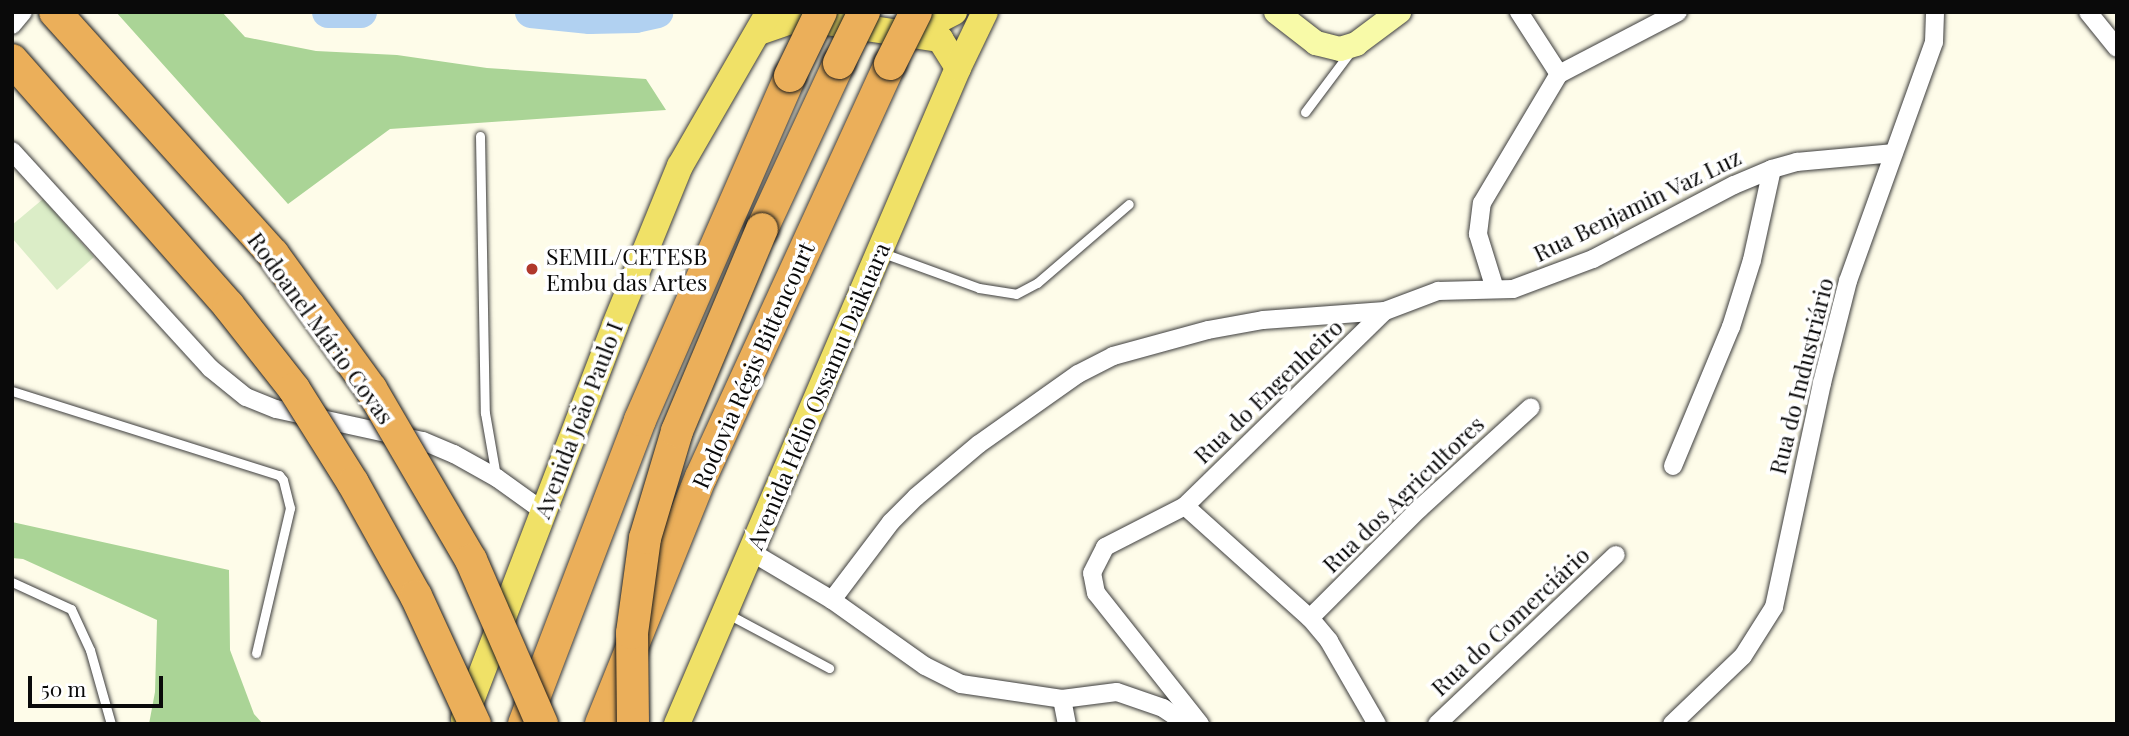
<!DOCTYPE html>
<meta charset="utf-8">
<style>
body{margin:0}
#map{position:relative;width:2129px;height:736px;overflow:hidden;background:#fefce9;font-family:"Playfair Display",serif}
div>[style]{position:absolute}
.forest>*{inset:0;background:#aad496}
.pitch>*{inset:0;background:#dbedc7}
.river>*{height:32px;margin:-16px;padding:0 16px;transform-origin:16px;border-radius:16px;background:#b1d1f1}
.roads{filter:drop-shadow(0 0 2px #3d3d3d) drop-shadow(0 0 2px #3d3d3d)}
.service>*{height:9px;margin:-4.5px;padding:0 4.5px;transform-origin:4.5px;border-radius:4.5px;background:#fff}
.minor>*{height:18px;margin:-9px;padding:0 9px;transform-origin:9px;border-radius:9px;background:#fff}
.secondary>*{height:24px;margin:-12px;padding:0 12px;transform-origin:12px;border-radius:12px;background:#f8faa8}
.primary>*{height:26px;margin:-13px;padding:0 13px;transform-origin:13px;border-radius:13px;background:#f0e167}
.motorway>*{height:32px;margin:-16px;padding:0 16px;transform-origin:16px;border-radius:16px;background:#ebaf5a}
.bridges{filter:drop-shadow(0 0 2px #1b1b1b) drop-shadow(0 0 2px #1b1b1b)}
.motorway-bridge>*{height:32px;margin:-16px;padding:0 16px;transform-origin:16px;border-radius:16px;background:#ebaf5a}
.dots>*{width:19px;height:19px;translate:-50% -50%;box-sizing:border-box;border:4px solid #fff;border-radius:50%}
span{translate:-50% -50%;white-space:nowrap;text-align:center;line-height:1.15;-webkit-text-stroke:7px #fff;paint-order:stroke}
.street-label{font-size:23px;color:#0a0a0a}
.poi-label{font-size:23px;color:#0a0a0a}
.left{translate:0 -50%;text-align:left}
.frame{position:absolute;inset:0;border:14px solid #0a0a0a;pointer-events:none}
.scale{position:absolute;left:28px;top:676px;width:135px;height:32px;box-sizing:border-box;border:4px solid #0a0a0a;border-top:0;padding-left:9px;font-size:21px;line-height:24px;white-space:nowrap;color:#0a0a0a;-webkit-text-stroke:5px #fff;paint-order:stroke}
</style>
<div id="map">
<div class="forest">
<i style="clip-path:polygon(116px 12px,222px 12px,245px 37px,316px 51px,397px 55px,487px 68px,646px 79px,666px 110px,390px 129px,288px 204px)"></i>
<i style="clip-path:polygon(12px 522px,229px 570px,230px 650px,254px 714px,263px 724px,149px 724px,155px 692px,157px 620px,23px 559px,12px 558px)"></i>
</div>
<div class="pitch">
<i style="clip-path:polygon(43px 199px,94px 257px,57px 290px,12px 238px,12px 225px)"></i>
</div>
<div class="river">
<i style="left:328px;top:12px;width:33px"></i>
<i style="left:531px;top:12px;width:59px;rotate:5.8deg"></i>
<i style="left:590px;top:18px;width:46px;rotate:-1.2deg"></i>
<i style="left:636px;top:17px;width:22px;rotate:-13deg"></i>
</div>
<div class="roads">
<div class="service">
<i style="left:1305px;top:112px;width:75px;rotate:-53.1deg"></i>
<i style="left:480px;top:136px;width:277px;rotate:89deg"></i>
<i style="left:485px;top:413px;width:64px;rotate:80.1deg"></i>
<i style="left:883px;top:253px;width:102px;rotate:20deg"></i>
<i style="left:979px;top:288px;width:37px;rotate:9deg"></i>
<i style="left:1016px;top:294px;width:24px;rotate:-28deg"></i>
<i style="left:1037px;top:283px;width:121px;rotate:-40.7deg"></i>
<i style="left:12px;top:391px;width:280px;rotate:17.5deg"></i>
<i style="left:279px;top:475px;width:6px;rotate:51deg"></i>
<i style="left:283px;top:480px;width:29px;rotate:76deg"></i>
<i style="left:290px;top:508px;width:149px;rotate:103.2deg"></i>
<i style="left:12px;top:582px;width:65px;rotate:24.6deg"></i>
<i style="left:71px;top:609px;width:45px;rotate:65.1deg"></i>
<i style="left:90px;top:650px;width:77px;rotate:74.2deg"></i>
<i style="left:726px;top:613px;width:117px;rotate:28.1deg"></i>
</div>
<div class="minor">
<i style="left:2088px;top:12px;width:46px;rotate:51.1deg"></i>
<i style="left:12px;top:25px;width:17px;rotate:-50deg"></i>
<i style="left:1559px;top:74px;width:134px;rotate:-27.5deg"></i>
<i style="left:12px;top:151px;width:294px;rotate:47.6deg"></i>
<i style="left:210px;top:368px;width:46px;rotate:38.9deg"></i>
<i style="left:246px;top:397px;width:32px;rotate:22deg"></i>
<i style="left:276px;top:409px;width:150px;rotate:12.3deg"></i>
<i style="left:423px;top:441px;width:34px;rotate:23deg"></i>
<i style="left:454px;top:454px;width:49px;rotate:29.2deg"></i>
<i style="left:497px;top:478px;width:57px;rotate:35.7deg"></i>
<i style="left:1495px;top:289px;width:58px;rotate:-107.2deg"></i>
<i style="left:1478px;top:234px;width:31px;rotate:-83deg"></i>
<i style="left:1482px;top:203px;width:150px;rotate:-59.2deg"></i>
<i style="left:1559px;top:74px;width:74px;rotate:-122.8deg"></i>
<i style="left:1673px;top:466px;width:151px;rotate:-67.4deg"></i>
<i style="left:1731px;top:327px;width:70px;rotate:-72.6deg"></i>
<i style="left:1752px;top:260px;width:93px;rotate:-77.6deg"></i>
<i style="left:1185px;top:506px;width:279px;rotate:-44.3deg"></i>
<i style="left:753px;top:553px;width:92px;rotate:30.7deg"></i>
<i style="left:832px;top:600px;width:114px;rotate:35.4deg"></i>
<i style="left:925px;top:666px;width:40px;rotate:26.6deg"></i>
<i style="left:961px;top:684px;width:102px;rotate:8.4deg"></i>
<i style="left:1062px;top:699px;width:55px;rotate:-7.3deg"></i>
<i style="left:1117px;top:692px;width:49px;rotate:19.2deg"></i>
<i style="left:1163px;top:708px;width:29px;rotate:34deg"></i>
<i style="left:832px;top:600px;width:98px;rotate:-52.9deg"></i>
<i style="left:891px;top:522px;width:35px;rotate:-45deg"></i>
<i style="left:916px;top:497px;width:82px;rotate:-40.1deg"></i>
<i style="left:979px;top:444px;width:121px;rotate:-35.3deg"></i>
<i style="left:1078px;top:374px;width:39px;rotate:-27deg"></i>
<i style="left:1113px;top:356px;width:98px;rotate:-15.3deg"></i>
<i style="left:1208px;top:330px;width:56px;rotate:-10.3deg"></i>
<i style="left:1263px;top:320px;width:122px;rotate:-4.2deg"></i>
<i style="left:1385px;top:311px;width:57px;rotate:-20.7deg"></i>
<i style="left:1438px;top:291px;width:75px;rotate:-1.5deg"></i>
<i style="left:1513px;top:289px;width:85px;rotate:-20.6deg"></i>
<i style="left:1593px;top:259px;width:159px;rotate:-27.7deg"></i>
<i style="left:1734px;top:185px;width:41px;rotate:-22.8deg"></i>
<i style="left:1772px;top:169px;width:26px;rotate:-16deg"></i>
<i style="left:1797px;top:162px;width:97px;rotate:-5.3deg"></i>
<i style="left:1310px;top:618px;width:154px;rotate:-45deg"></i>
<i style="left:1419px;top:509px;width:151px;rotate:-42.3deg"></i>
<i style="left:1062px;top:699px;width:25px;rotate:79deg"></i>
<i style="left:1200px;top:724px;width:167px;rotate:-128.4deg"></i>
<i style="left:1096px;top:593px;width:20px;rotate:-101deg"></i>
<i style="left:1092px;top:573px;width:29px;rotate:-63deg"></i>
<i style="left:1105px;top:547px;width:90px;rotate:-27.1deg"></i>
<i style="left:1185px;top:506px;width:168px;rotate:41.9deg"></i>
<i style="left:1310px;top:618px;width:30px;rotate:50deg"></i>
<i style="left:1329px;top:641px;width:96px;rotate:60deg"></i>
<i style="left:1437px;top:724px;width:246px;rotate:-43.4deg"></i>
<i style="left:1672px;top:724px;width:98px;rotate:-43.8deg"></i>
<i style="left:1743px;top:656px;width:58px;rotate:-57.7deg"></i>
<i style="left:1774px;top:607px;width:229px;rotate:-77.9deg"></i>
<i style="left:1822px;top:383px;width:105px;rotate:-75.7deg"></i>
<i style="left:1848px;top:281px;width:254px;rotate:-70.2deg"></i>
<i style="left:1934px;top:42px;width:30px;rotate:-88deg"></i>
</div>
<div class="secondary">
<i style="left:1276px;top:12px;width:51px;rotate:37.8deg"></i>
<i style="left:1316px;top:43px;width:25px;rotate:14deg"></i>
<i style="left:1340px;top:49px;width:17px;rotate:-17deg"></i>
<i style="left:1356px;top:44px;width:54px;rotate:-36.7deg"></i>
</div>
<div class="primary">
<i style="left:759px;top:32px;width:42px;rotate:-19.3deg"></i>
<i style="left:799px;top:18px;width:143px;rotate:8.5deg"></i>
<i style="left:940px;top:39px;width:34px;rotate:58deg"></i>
<i style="left:908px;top:36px;width:52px;rotate:-27.6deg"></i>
<i style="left:464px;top:719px;width:422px;rotate:-69deg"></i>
<i style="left:615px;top:325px;width:172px;rotate:-67.8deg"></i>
<i style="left:680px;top:166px;width:178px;rotate:-60deg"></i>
<i style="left:677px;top:724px;width:714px;rotate:-66.81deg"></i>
<i style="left:958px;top:68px;width:62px;rotate:-64.3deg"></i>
</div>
<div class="motorway">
<i style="left:762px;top:229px;width:183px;rotate:-65.1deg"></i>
<i style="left:524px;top:724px;width:325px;rotate:-69.1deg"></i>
<i style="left:640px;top:420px;width:375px;rotate:-66.4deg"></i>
<i style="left:601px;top:724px;width:266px;rotate:-68deg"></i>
<i style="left:701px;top:477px;width:454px;rotate:-65.4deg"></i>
</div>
</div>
<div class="bridges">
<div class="motorway-bridge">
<i style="left:55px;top:12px;width:326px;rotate:48deg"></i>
<i style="left:273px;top:254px;width:167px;rotate:54deg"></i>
<i style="left:371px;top:389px;width:198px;rotate:59.7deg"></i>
<i style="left:471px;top:560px;width:179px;rotate:66.6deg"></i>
<i style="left:12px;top:60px;width:327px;rotate:48.6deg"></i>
<i style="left:228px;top:305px;width:107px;rotate:51.8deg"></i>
<i style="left:294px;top:389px;width:111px;rotate:57.9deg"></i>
<i style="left:353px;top:483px;width:129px;rotate:60.9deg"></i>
<i style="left:416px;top:596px;width:141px;rotate:65.3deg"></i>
<i style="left:839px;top:63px;width:57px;rotate:-63.9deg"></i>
<i style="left:890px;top:64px;width:58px;rotate:-63.4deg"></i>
<i style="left:790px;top:76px;width:71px;rotate:-64.2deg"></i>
<i style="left:633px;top:724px;width:91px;rotate:-90.6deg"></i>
<i style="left:632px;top:633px;width:96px;rotate:-82.2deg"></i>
<i style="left:645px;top:538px;width:112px;rotate:-73.3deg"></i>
<i style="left:677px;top:431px;width:219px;rotate:-67.2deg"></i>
</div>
</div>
<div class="dots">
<i style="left:532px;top:269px;background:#b0382c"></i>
</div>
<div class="street-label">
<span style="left:1637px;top:205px;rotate:-26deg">Rua Benjamin Vaz Luz</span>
<span style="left:321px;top:328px;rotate:54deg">Rodoanel Mário Covas</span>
<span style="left:753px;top:365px;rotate:-66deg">Rodovia Régis Bittencourt</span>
<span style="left:1801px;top:376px;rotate:-76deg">Rua do Industriário</span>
<span style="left:1268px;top:391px;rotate:-44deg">Rua do Engenheiro</span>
<span style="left:818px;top:396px;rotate:-67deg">Avenida Hélio Ossamu Daikuara</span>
<span style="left:578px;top:420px;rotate:-69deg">Avenida João Paulo I</span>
<span style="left:1403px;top:494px;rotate:-44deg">Rua dos Agricultores</span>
<span style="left:1510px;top:621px;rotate:-43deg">Rua do Comerciário</span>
</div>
<div class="poi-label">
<span class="left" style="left:546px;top:269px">SEMIL/CETESB<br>Embu das Artes</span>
</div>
<div class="frame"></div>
<div class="scale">50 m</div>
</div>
